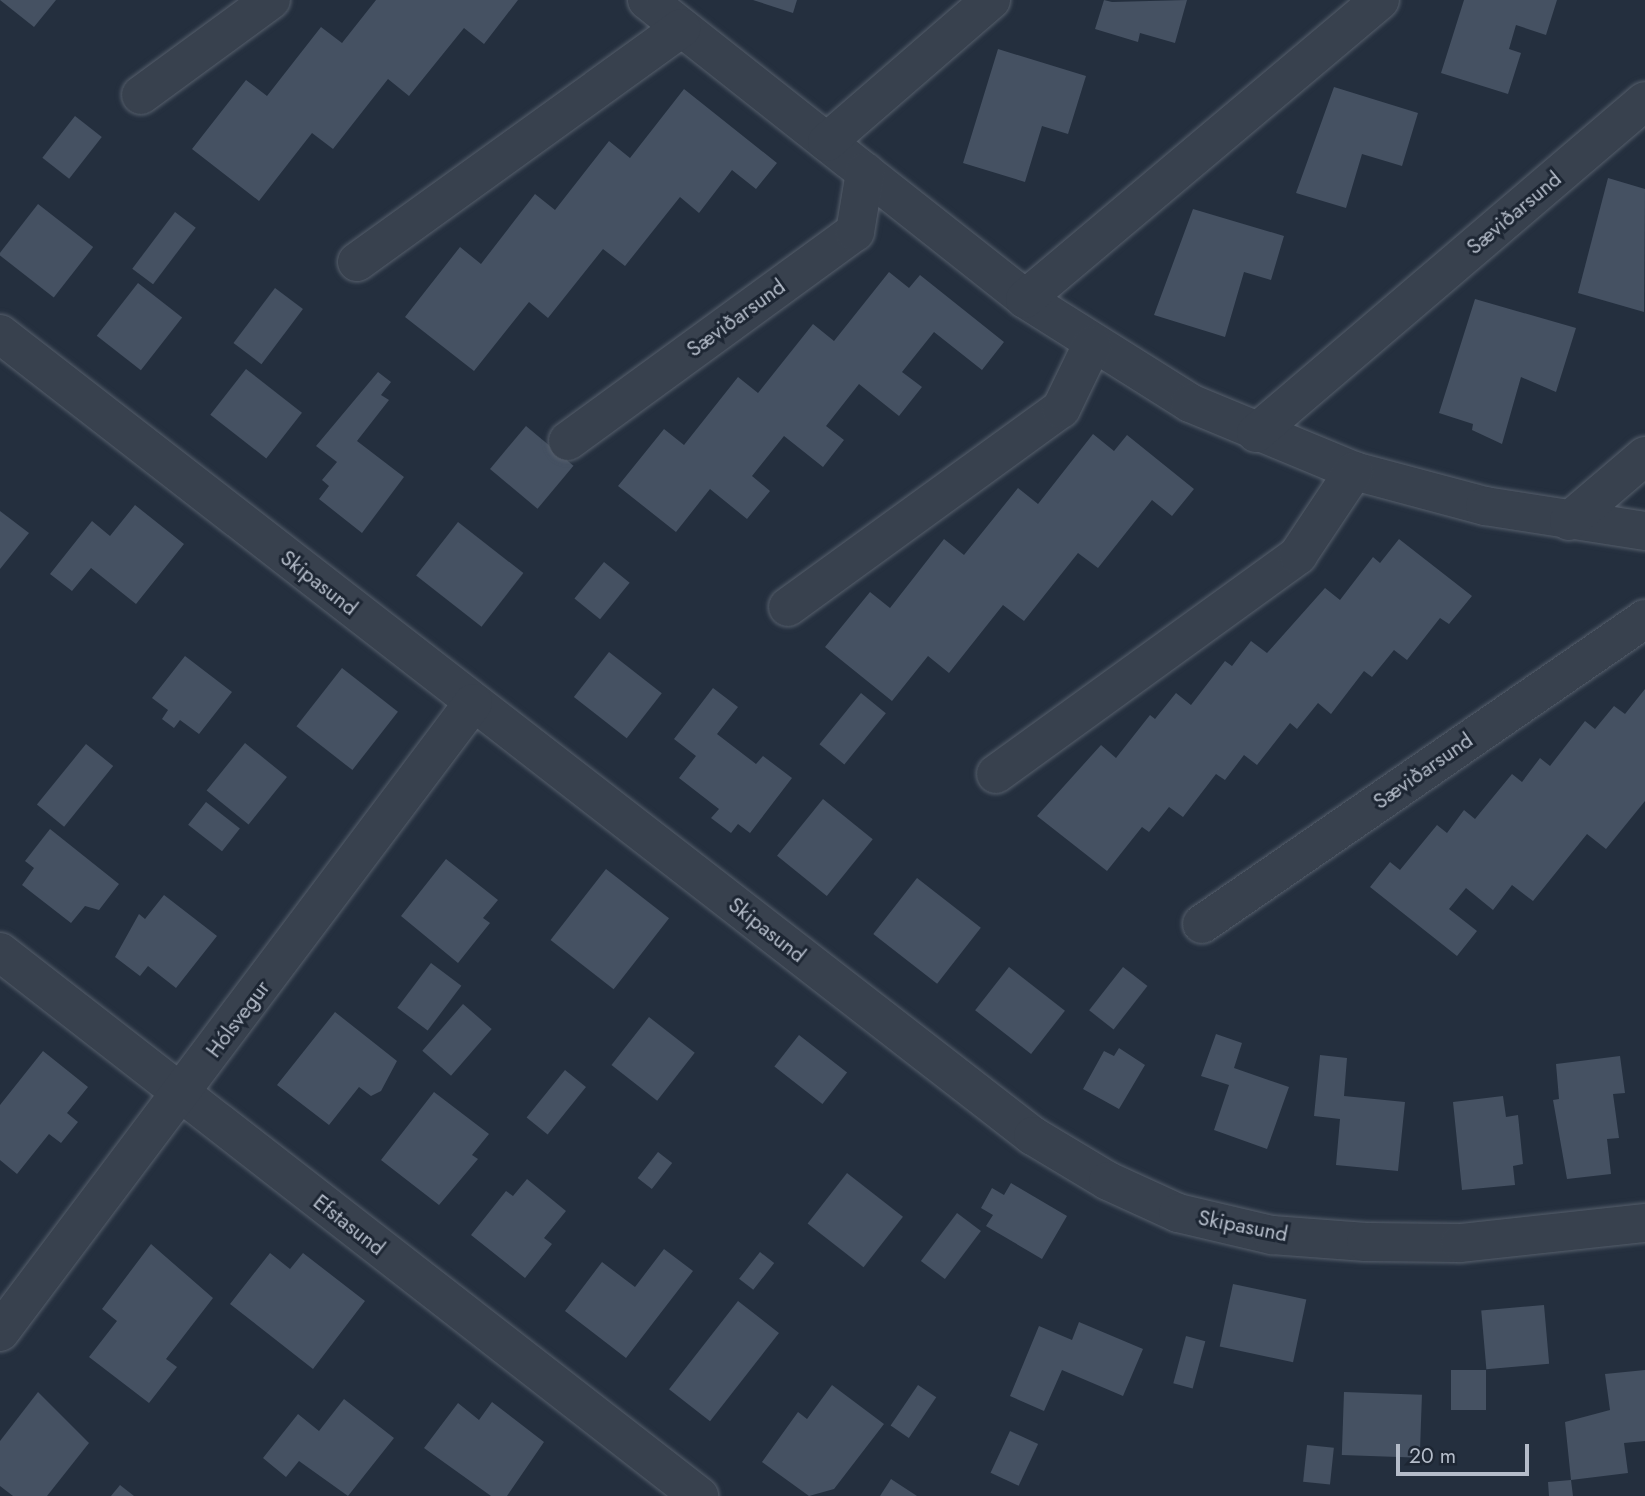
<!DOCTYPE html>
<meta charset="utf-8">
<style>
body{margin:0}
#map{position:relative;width:1645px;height:1496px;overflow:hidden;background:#242f3e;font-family:Jost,sans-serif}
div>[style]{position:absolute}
.building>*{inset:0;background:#455162;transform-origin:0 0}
.roads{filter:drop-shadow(0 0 2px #565f6c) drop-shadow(0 0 2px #565f6c)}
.street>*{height:38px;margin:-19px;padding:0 19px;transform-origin:19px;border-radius:19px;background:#38414e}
span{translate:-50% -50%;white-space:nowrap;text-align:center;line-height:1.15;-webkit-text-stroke:6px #1d2633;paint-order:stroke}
.street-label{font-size:21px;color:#b4bcc9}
.scale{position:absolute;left:1396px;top:1444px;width:133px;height:32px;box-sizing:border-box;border:4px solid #b4bcc9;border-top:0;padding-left:9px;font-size:21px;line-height:24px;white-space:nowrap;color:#b4bcc9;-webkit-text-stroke:5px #1d2633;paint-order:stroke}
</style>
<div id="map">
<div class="building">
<i style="clip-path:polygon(0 0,56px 0,34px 27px)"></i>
<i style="clip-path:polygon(376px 0,518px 0,484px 44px,464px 28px,409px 96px,388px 79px,333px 149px,312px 133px,259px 201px,192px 149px,246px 80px,267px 96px,321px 27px,342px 43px)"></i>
<i style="clip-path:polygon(753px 0,797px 0,793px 13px)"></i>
<i style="clip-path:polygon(1104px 0,1112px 2px,1187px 0,1175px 43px,1140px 33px,1138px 42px,1095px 29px)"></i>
<i style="clip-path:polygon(1464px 0,1557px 0,1546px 35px,1516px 25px,1509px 49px,1521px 53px,1508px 94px,1441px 73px)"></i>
<i style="clip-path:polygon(998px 49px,1086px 76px,1068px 134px,1042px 126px,1025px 182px,963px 163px)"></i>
<i style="clip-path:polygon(1334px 87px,1418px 113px,1402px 166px,1362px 154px,1346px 208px,1296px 193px)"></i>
<i style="clip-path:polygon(684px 89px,777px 163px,756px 189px,732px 170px,699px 213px,680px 197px,625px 266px,603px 249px,548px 318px,529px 302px,474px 371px,405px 317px,460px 247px,481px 264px,535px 194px,555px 210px,609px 141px,630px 158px)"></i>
<i style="left:75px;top:116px;width:34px;height:53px;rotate:38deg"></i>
<i style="clip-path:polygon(1608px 178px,1645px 189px,1644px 312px,1578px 293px)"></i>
<i style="left:38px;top:204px;width:70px;height:64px;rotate:38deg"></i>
<i style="clip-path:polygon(1193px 209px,1284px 236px,1271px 280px,1244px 272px,1225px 337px,1154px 315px)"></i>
<i style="left:175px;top:212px;width:26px;height:71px;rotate:37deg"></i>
<i style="clip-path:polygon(889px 272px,909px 288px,920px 275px,1004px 342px,982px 370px,934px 332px,902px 372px,922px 387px,899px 416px,859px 384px,826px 426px,844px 440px,823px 467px,784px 436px,752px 476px,770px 491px,747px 519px,710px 489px,676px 532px,618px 486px,664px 429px,684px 445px,738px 377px,758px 393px,813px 324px,834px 341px)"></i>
<i style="left:138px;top:283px;width:56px;height:67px;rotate:38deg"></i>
<i style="left:275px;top:288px;width:35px;height:69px;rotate:37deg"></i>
<i style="clip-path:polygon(1475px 299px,1576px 328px,1556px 392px,1521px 377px,1502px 444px,1472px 430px,1473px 424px,1439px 413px)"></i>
<i style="left:246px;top:369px;width:71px;height:58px;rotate:38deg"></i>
<i style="clip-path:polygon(378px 372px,391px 382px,381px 395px,389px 400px,357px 441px,404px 477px,362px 533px,319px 499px,329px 486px,322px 480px,337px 462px,316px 446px)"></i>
<i style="left:526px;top:426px;width:62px;height:56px;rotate:40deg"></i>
<i style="clip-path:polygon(1093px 434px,1114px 451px,1127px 435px,1194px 489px,1172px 516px,1152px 500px,1098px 568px,1078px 553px,1024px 621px,1003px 605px,949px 673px,928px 656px,892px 701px,825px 647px,870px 592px,890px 608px,944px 539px,964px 555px,1018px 488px,1038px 504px)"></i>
<i style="clip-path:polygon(135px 505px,184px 544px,136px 604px,91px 568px,72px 591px,50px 574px,92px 521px,110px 536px)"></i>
<i style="clip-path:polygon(0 511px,29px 533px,0 569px)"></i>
<i style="left:458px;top:522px;width:83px;height:68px;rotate:38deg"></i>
<i style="clip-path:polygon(1399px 539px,1472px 596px,1449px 624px,1440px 618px,1407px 660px,1394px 650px,1372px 677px,1364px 671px,1331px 714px,1318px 703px,1297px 729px,1290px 723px,1257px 765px,1244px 755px,1225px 780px,1216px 774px,1183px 817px,1169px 807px,1149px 832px,1142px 827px,1107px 871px,1037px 816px,1101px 745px,1116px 758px,1150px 715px,1155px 719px,1176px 693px,1191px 705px,1225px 661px,1232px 666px,1251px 641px,1267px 653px,1325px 588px,1340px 600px,1373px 557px,1380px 563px)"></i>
<i style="left:604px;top:562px;width:33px;height:47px;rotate:39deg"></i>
<i style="left:609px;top:652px;width:67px;height:57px;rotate:38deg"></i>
<i style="clip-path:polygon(185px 656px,232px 692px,199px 734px,180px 720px,174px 728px,162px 719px,168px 710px,152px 698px)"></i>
<i style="left:342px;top:668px;width:71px;height:74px;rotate:38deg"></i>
<i style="clip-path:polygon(713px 688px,738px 707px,717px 734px,756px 764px,763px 756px,792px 778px,750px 833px,738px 824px,731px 833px,711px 818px,719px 809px,679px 778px,696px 756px,674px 739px)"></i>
<i style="clip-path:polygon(1645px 689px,1645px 801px,1606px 849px,1587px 834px,1533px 901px,1512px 885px,1493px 910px,1466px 888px,1449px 909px,1477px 931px,1457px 956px,1370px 887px,1390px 862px,1400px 870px,1437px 825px,1447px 833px,1464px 810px,1475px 819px,1512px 774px,1522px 782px,1540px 758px,1550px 766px,1585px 721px,1595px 729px,1614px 706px,1625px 714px)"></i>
<i style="left:861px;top:693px;width:32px;height:66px;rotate:39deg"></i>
<i style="left:245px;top:743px;width:54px;height:61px;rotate:39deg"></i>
<i style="left:86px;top:744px;width:35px;height:78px;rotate:39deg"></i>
<i style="left:823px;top:799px;width:64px;height:73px;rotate:39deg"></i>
<i style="left:206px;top:802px;width:43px;height:29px;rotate:38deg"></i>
<i style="clip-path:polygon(50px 829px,119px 884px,99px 910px,85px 906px,71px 923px,22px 885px,34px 868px,25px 861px)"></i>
<i style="clip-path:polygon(446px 859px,498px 900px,483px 918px,490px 923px,458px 963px,401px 916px)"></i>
<i style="left:606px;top:869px;width:80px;height:90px;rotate:38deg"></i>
<i style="left:917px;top:878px;width:81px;height:71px;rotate:38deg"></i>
<i style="clip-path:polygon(164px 895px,217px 936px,176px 988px,148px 966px,140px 976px,115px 957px,139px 914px,145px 919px)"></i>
<i style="left:431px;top:963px;width:38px;height:56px;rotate:37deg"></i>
<i style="left:1009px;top:967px;width:71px;height:55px;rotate:38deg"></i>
<i style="left:1123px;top:967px;width:31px;height:55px;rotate:38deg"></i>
<i style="left:463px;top:1004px;width:38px;height:62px;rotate:41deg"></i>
<i style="clip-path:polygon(335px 1012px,397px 1061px,381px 1091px,371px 1096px,359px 1087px,329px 1125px,277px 1085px)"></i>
<i style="left:649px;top:1017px;width:58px;height:61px;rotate:38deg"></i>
<i style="clip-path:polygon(1216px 1034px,1242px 1043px,1234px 1068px,1289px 1087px,1267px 1149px,1214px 1130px,1229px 1085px,1201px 1076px)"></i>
<i style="left:799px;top:1035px;width:61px;height:40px;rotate:38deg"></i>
<i style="clip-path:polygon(1119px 1048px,1145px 1065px,1119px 1109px,1083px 1089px,1104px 1051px,1114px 1056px)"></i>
<i style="clip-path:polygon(43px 1051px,88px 1087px,67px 1113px,78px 1122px,61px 1143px,49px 1134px,17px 1174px,0 1160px,0 1105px)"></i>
<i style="clip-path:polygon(1320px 1055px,1347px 1058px,1344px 1096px,1405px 1102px,1398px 1171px,1336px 1165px,1340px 1119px,1314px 1116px)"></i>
<i style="clip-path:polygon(1620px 1056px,1625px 1093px,1613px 1094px,1619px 1138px,1607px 1139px,1611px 1174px,1567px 1179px,1553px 1100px,1559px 1099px,1556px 1064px)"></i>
<i style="left:565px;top:1070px;width:27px;height:61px;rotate:39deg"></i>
<i style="clip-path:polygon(434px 1092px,489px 1134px,472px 1155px,478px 1159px,439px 1205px,381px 1160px)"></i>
<i style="clip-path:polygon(1503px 1096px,1506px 1117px,1518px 1115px,1523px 1164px,1513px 1166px,1515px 1185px,1462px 1190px,1453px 1102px)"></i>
<i style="left:658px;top:1152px;width:18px;height:33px;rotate:38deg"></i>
<i style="left:847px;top:1173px;width:71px;height:64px;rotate:38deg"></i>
<i style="clip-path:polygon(527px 1179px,566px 1211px,544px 1238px,552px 1244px,525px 1278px,471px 1235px,506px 1191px,513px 1196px)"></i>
<i style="clip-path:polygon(1011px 1183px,1067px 1216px,1042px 1259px,986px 1226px,993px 1215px,981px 1208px,992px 1188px,1004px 1195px)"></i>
<i style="left:957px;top:1213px;width:30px;height:60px;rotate:37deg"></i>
<i style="clip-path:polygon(151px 1244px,213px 1298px,166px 1359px,177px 1367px,149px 1403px,89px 1357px,117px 1321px,102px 1309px)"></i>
<i style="clip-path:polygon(664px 1249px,693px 1271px,626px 1358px,565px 1311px,602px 1262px,635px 1287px)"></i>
<i style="left:760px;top:1252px;width:18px;height:34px;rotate:38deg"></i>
<i style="clip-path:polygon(270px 1253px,290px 1269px,303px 1253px,365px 1301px,313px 1369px,230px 1304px)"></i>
<i style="left:1233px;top:1284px;width:75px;height:64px;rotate:12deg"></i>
<i style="left:738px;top:1301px;width:52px;height:112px;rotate:38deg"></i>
<i style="left:1544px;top:1305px;width:59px;height:63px;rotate:85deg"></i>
<i style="clip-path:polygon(1079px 1322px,1143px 1349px,1123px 1396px,1062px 1370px,1044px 1411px,1010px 1396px,1039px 1326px,1072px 1340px)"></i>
<i style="left:1186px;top:1336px;width:20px;height:49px;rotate:15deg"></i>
<i style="left:1486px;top:1370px;width:40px;height:35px;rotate:90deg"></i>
<i style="clip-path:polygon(1645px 1370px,1645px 1441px,1624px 1443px,1628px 1473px,1571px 1480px,1573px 1496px,1549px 1496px,1548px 1482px,1571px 1480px,1565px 1422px,1610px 1410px,1605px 1374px)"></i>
<i style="clip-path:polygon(832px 1385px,884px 1424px,834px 1489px,809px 1496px,762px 1462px,798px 1412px,807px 1419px)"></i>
<i style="left:918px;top:1385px;width:22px;height:49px;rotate:34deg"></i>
<i style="clip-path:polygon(38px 1392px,89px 1443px,47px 1496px,13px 1496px,0 1486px,0 1441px)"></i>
<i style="left:1344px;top:1392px;width:78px;height:63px;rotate:2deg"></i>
<i style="clip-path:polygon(344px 1399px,394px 1438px,348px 1496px,299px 1461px,286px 1477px,263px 1458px,298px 1414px,319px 1431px)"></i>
<i style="clip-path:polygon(492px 1402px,544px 1442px,507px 1496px,491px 1496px,424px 1448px,458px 1403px,479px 1420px)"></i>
<i style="left:1010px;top:1431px;width:31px;height:46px;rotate:25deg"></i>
<i style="left:1307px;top:1445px;width:27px;height:37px;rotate:6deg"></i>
<i style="clip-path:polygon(891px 1479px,917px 1496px,880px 1496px)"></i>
<i style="clip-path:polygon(120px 1485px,134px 1496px,111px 1496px)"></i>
</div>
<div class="roads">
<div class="street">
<i style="left:647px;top:0;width:482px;rotate:38.3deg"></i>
<i style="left:1025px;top:299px;width:195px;rotate:32.2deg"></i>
<i style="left:1190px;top:403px;width:178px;rotate:22.5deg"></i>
<i style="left:1354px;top:471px;width:136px;rotate:15deg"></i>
<i style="left:1485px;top:506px;width:162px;rotate:8.9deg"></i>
<i style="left:141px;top:95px;width:161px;rotate:-36.2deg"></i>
<i style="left:827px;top:142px;width:217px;rotate:-40.9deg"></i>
<i style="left:357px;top:262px;width:400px;rotate:-35.8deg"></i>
<i style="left:1025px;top:299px;width:464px;rotate:-40.1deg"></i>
<i style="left:0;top:334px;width:1308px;rotate:37.83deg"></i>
<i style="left:1033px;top:1136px;width:87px;rotate:31deg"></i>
<i style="left:1108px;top:1181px;width:77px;rotate:24.6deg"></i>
<i style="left:1178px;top:1213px;width:97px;rotate:13.2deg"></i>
<i style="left:1272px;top:1235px;width:94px;rotate:4.3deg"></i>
<i style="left:1366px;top:1242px;width:94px;rotate:0.6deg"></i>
<i style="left:1460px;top:1243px;width:186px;rotate:-6.2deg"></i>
<i style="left:1256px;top:433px;width:511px;rotate:-40.48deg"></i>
<i style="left:568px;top:441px;width:355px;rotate:-36.1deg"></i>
<i style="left:855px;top:232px;width:61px;rotate:-80.5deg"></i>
<i style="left:1569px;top:521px;width:100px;rotate:-40.5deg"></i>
<i style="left:788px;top:607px;width:337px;rotate:-36deg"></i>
<i style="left:1061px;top:409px;width:71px;rotate:-64.2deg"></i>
<i style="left:996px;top:774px;width:373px;rotate:-35.9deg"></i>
<i style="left:1298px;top:555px;width:101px;rotate:-56.3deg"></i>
<i style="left:1202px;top:924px;width:538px;rotate:-34.55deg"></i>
<i style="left:0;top:952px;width:886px;rotate:37.89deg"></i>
<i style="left:0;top:1332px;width:787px;rotate:-53.06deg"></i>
</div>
</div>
<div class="street-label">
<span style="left:1514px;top:213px;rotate:-40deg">Sæviðarsund</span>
<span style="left:736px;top:318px;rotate:-36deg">Sæviðarsund</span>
<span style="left:319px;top:583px;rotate:38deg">Skipasund</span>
<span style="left:1423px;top:771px;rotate:-35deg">Sæviðarsund</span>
<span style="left:767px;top:930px;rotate:38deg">Skipasund</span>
<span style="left:238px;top:1019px;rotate:-53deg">Hólsvegur</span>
<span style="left:349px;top:1225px;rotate:38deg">Efstasund</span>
<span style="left:1243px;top:1226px;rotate:11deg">Skipasund</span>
</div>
<div class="scale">20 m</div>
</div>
